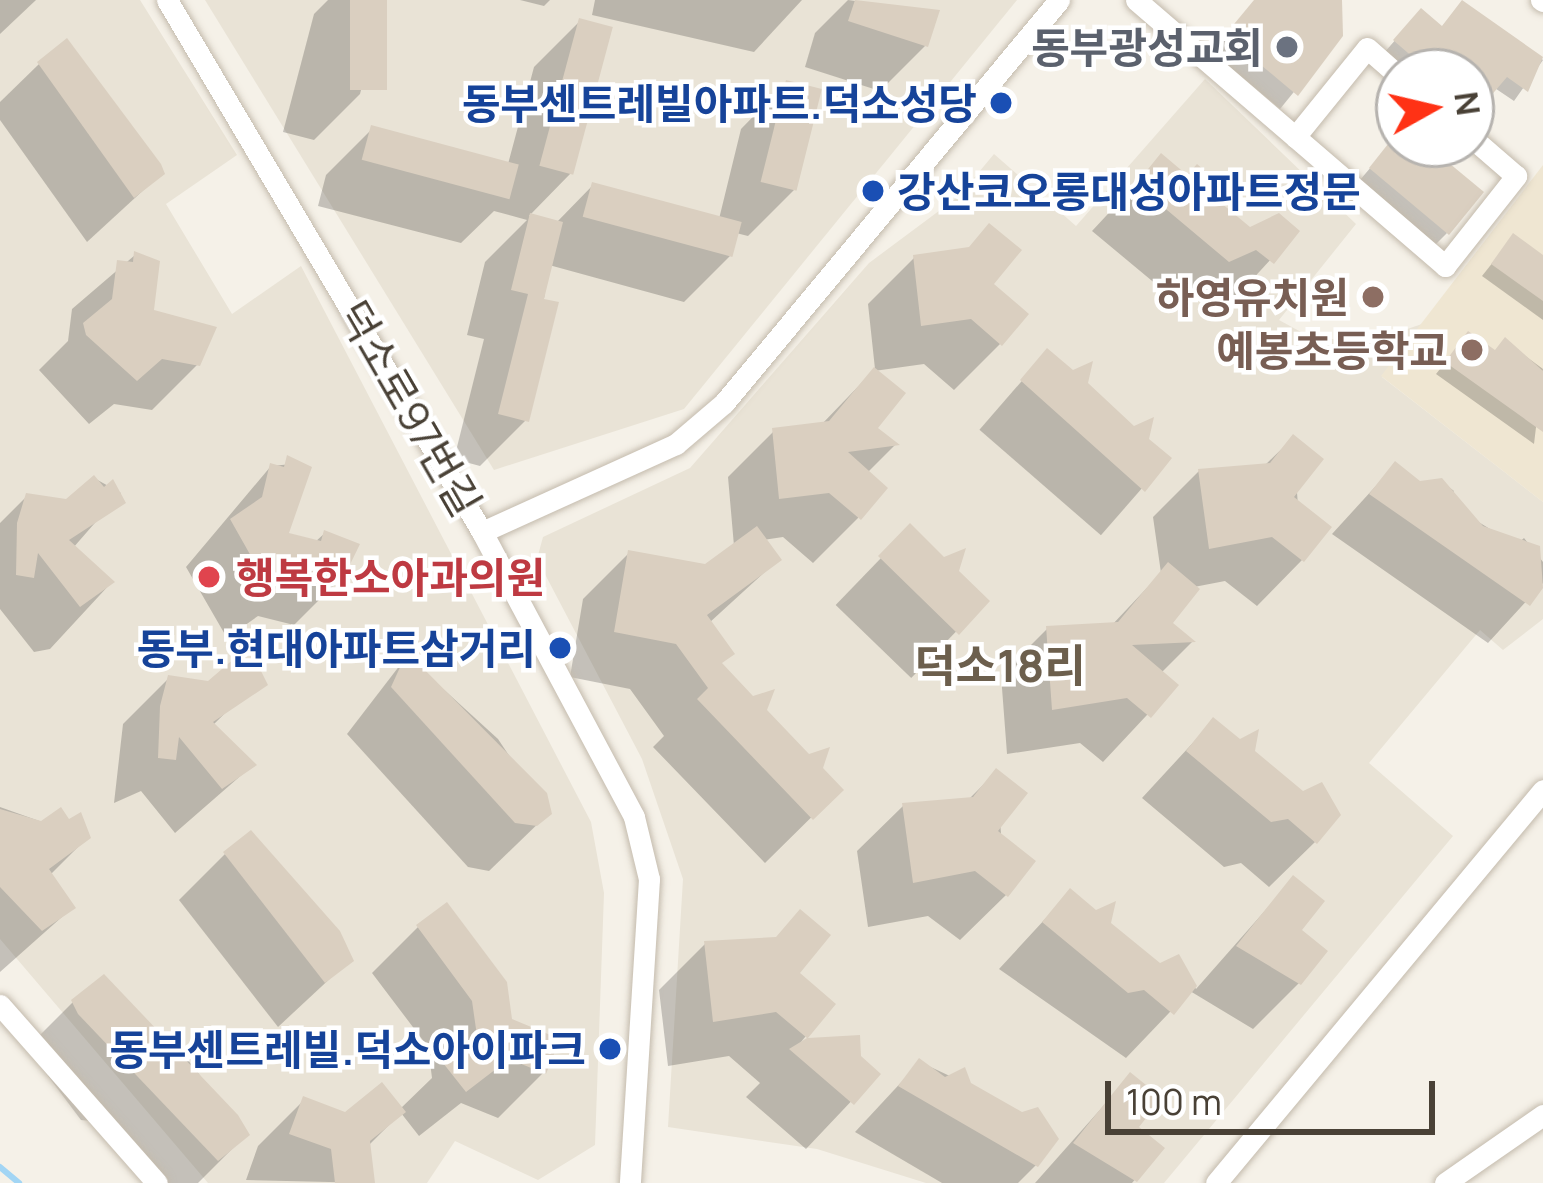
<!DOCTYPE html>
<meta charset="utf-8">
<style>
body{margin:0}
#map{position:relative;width:1543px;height:1183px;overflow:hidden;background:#f5f1e8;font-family:Manrope,"Noto Sans KR",sans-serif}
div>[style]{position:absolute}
.residential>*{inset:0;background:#e9e3d6}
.education>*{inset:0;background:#efe6d2}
.shadow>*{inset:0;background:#0003;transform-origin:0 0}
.stream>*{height:6px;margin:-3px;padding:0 3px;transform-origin:3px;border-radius:3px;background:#a2d5f4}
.building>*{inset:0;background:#dacfc0;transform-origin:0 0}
.roads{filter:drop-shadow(0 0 3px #c4bbad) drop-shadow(0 0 3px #c4bbad)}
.minor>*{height:21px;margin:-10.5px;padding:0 10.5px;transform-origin:10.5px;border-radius:10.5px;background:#fff}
.dots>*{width:33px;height:33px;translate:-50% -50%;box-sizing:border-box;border:6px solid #fff;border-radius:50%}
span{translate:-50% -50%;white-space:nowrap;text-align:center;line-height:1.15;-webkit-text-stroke:9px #fff;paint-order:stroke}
.worship-label{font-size:42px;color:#5b616d;font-weight:700}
.right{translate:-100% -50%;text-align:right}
.transit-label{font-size:42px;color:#164399;font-weight:700}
.left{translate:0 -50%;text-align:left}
.education-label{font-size:42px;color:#785e54;font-weight:700}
.street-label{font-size:42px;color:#494136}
.health-label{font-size:42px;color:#be3a42;font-weight:700}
.neighbourhood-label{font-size:45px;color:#6c5f4d;font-weight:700}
.north{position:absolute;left:1375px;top:48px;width:120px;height:120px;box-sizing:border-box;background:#fff;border:3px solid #b6b3af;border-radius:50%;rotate:82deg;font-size:33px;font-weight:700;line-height:48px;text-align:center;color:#494136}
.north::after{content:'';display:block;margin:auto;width:42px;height:54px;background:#ff3215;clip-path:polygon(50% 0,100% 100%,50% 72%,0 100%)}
.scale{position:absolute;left:1105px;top:1081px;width:330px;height:54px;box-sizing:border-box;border:6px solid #494136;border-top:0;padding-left:15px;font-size:36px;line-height:42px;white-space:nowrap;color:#494136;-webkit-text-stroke:9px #fff;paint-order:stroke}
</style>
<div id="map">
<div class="residential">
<i style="clip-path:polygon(0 0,140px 0,237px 155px,166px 204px,232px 314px,301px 266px,591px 822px,604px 893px,595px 1145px,538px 1180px,455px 1141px,427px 1183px,208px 1183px,0 939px)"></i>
<i style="clip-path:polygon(205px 0,1017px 0,684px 409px,494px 470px)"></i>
<i style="clip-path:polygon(1205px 79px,1356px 224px,1279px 320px,1312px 338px,1372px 341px,1422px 324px,1382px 377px,1543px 502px,1543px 619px,1503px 650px,1480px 630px,1369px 763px,1453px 836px,1164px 1183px,926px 1183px,817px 1149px,668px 1127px,683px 879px,642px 759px,537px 559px,543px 537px,690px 468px,869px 263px,959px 196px,994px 154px,1076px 226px)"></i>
</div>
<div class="education">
<i style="clip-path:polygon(1543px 165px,1543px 502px,1381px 376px)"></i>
</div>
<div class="shadow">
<i style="clip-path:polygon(0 0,36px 0,0 34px)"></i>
<i style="clip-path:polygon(328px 0,384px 0,360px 94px,314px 140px,283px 132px,314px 14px)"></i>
<i style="clip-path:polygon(520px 0,550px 0,544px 6px)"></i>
<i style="clip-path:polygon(595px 0,802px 0,754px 52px,592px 15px)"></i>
<i style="clip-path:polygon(848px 0,936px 12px,926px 45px,880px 91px,805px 67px,815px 33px)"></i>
<i style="clip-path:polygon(1255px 0,1334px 0,1340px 35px,1280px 109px,1212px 52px)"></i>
<i style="clip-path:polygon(1462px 3px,1543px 60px,1514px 101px,1471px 72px,1406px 72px,1384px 53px,1410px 23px,1440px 29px)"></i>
<i style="clip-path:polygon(580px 21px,571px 173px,529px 216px,556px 223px,593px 185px,719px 219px,741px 129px,786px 83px,794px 190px,748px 236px,736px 233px,730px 256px,684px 302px,549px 265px,526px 420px,480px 466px,454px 459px,484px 339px,467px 335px,485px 262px,527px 220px,494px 211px,461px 243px,318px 206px,326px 175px,372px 129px,508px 164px,534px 67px)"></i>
<i style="clip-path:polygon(39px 64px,161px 174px,87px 242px,0 120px,0 102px)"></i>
<i style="clip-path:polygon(1399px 134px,1399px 144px,1421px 144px,1447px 233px,1436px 244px,1360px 180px)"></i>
<i style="clip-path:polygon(1161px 157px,1249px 231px,1296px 232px,1226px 308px,1210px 295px,1181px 305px,1092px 231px)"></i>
<i style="clip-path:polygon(1513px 237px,1543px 258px,1543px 320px,1482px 276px)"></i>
<i style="clip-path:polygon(135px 255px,151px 312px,198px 364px,152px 410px,114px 404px,89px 424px,39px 370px,68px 341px,72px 309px)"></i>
<i style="clip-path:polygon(914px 258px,990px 285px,1000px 344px,954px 390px,924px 364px,874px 371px,874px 428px,895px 445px,867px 473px,858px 518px,813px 563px,783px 537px,763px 540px,778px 560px,709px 623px,720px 665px,839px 790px,765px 863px,653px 747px,664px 736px,630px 689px,570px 677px,583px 599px,629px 553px,706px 567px,734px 546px,728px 477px,774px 431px,821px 425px,875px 369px,868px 304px)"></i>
<i style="clip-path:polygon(1468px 334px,1493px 353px,1505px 341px,1543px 369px,1534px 444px,1436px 374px)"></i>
<i style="left:1047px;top:352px;width:161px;height:103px;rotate:41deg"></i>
<i style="clip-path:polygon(1293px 438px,1302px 560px,1257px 606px,1225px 581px,1194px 587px,1169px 623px,1192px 642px,1161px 673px,1175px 685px,1103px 762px,1080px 743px,1007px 754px,1001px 675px,1047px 629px,1111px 626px,1161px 573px,1153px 517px,1199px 471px,1264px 466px)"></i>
<i style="clip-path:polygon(303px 463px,285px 535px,315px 542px,325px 533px,340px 579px,294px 625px,258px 616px,227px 638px,186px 567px,271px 466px)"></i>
<i style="clip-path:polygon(1395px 465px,1419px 484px,1441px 481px,1454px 491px,1446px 502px,1516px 545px,1524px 538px,1543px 562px,1543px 583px,1488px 643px,1332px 534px)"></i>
<i style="clip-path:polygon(94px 478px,121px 493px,73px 548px,111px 583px,50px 649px,34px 652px,0 609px,0 523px,27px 496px,67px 503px)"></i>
<i style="left:910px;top:528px;width:105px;height:107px;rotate:44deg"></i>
<i style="clip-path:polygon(407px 656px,498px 739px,548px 814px,489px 871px,468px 867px,347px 734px)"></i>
<i style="clip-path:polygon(236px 661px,263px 676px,212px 726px,253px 765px,175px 833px,141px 791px,114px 803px,123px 724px,169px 678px,209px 685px)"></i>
<i style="clip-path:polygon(1213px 721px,1315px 842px,1269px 887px,1241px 863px,1224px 867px,1142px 798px)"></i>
<i style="clip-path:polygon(996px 772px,1006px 895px,960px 940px,928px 916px,868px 927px,857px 851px,903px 806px,968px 800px)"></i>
<i style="clip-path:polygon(0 807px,87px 838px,50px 875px,72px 908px,0 972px)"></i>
<i style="clip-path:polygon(225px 854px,350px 960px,278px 1027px,179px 900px)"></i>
<i style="clip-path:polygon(1293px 879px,1299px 983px,1253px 1029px,1190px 991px,1126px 1058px,999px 969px,1070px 892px,1159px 966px,1177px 958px,1196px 989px)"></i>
<i style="clip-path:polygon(418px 927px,544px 1072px,498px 1118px,461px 1103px,419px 1136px,401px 1113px,368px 1146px,372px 1183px,246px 1180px,258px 1146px,304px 1100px,346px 1115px,400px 1109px,432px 1078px,428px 1047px,372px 973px)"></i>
<i style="clip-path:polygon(705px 944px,795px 973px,832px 1004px,801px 1042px,857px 1038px,858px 1058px,877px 1074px,806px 1149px,746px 1097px,760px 1083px,729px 1056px,668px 1066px,659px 990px)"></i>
<i style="clip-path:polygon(73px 1002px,171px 1060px,181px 1051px,246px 1135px,198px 1183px,153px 1183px,100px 1122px,81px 1120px,27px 1048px)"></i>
<i style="clip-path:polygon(920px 1062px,969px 1085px,1036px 1165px,1018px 1183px,942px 1183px,855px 1132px)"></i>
<i style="clip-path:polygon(1130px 1076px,1135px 1127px,1161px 1149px,1132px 1183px,1035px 1183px)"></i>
</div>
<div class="stream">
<i style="left:0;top:1167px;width:25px;rotate:40deg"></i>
</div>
<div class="building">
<i style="left:350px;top:0;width:37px;height:90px"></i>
<i style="clip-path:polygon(855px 0,940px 10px,928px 47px,848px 21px)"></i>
<i style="clip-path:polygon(1254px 0,1342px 0,1343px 36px,1298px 96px,1225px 35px)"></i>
<i style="clip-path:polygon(1462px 0,1543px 57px,1528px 92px,1507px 77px,1471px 119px,1471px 72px,1430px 72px,1393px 40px,1421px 8px,1442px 26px)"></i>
<i style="left:579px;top:18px;width:35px;height:153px;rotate:15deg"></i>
<i style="clip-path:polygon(67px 38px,161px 164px,165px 174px,134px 198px,37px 62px)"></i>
<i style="left:786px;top:80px;width:37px;height:105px;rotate:14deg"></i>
<i style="left:371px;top:125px;width:153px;height:36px;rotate:15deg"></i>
<i style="clip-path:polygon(1388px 144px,1426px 144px,1484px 192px,1449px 235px,1369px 168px)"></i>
<i style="clip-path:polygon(1161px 153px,1187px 175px,1197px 164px,1212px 177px,1203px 188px,1250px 227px,1279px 213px,1300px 231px,1274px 264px,1256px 250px,1229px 262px,1136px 184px)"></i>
<i style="left:592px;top:182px;width:155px;height:36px;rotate:15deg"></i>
<i style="clip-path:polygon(530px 213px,563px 222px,544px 299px,559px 302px,529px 422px,498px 414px,528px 294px,511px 290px)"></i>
<i style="clip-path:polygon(989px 223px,1022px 250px,994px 284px,1029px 314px,1002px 346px,971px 319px,921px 326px,913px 255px,969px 247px)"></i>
<i style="clip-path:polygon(1513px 233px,1543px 255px,1543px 301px,1491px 264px)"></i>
<i style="clip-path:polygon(134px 251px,160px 261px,154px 310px,217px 327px,200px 366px,162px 359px,137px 381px,86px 335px,83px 323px,112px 299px,117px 260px,133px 262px)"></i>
<i style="clip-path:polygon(1468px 331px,1495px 350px,1505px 337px,1543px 371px,1543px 432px,1445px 362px)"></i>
<i style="clip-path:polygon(1047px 348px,1073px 370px,1093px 361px,1088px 383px,1134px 426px,1154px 417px,1149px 439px,1172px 458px,1145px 492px,1020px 380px)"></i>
<i style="clip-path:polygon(874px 367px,906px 393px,878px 428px,900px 445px,848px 452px,888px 488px,861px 520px,829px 493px,779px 499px,772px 428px,829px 421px)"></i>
<i style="clip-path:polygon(1293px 434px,1324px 459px,1294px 497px,1332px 527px,1304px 562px,1272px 537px,1209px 549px,1198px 469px,1270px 463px)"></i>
<i style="clip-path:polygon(287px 455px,312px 467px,289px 533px,321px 541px,324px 530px,360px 544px,342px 581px,307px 572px,273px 595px,230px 519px,262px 497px,270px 463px,284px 467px)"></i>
<i style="clip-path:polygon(1395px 461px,1420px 481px,1442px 478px,1483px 526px,1540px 546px,1543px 588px,1530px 606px,1369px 494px)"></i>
<i style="clip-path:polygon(94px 475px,104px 487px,113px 479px,126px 503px,69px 540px,115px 582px,80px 607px,38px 553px,34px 578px,16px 575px,17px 523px,26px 493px,66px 499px)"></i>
<i style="clip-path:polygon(910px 523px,944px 557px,966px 548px,959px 571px,990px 601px,959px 635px,878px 556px)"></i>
<i style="clip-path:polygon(757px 526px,782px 560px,707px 615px,735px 654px,722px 663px,753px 696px,775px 689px,767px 710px,809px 754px,830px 747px,823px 768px,844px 790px,813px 820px,697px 699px,708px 688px,676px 644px,614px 632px,628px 550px,705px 564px)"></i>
<i style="clip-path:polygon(1168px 562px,1200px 589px,1173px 623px,1196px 642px,1132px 645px,1179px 685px,1151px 718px,1127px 698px,1052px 710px,1046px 626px,1118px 622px)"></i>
<i style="clip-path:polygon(407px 652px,547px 793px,552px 814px,537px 826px,515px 823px,391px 687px)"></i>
<i style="clip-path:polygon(236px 657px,247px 669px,256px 661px,268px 685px,213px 722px,257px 765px,222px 789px,179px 737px,176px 760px,158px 758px,160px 706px,168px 675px,208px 681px)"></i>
<i style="clip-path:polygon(1213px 717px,1240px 739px,1259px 729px,1255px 751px,1303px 791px,1322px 782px,1341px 815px,1317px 844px,1288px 819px,1271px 822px,1186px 751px)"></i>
<i style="clip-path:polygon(996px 768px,1028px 793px,998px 831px,1036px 861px,1008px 897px,975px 871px,913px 883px,902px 803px,973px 797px)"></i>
<i style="clip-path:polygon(61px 807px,69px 819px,81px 812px,91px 838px,49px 869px,76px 908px,42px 931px,0 887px,0 809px,41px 821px)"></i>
<i style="clip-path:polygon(251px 830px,340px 931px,354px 961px,325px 983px,223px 852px)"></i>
<i style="clip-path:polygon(1293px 875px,1325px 901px,1302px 930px,1328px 951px,1301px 985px,1236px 946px)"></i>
<i style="clip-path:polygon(1070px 888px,1096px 910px,1116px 901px,1111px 923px,1160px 963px,1179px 954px,1197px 986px,1174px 1015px,1144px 990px,1128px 993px,1042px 922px)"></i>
<i style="clip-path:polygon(447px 902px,507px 982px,512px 1019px,560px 1039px,546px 1074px,509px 1059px,466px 1092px,443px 1063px,477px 1036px,472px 1001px,416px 925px)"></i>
<i style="clip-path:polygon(800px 909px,831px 935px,800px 973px,836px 1004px,808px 1038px,860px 1035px,861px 1056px,881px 1074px,854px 1105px,789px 1049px,807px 1038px,776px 1012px,713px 1022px,704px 941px,776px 937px)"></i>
<i style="clip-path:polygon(104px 974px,238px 1115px,250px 1135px,218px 1161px,78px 1014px,71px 1000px)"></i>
<i style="clip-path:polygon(919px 1058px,945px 1077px,965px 1067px,971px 1083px,1022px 1112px,1038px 1107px,1059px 1139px,1038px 1167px,898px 1086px)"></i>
<i style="clip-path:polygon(1130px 1072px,1162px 1098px,1139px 1127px,1165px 1148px,1137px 1182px,1073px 1143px)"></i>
<i style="clip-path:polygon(382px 1082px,406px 1112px,370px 1141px,375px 1183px,335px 1183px,331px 1149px,289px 1134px,303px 1096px,345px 1112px)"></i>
</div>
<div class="roads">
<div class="minor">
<i style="left:167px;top:0;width:618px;rotate:59.37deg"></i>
<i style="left:482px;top:532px;width:323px;rotate:61.9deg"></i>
<i style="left:634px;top:817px;width:64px;rotate:76.4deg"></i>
<i style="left:649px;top:879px;width:305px;rotate:93.6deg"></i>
<i style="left:1136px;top:0;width:408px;rotate:40.7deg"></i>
<i style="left:1445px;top:266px;width:115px;rotate:-51.7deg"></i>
<i style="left:1516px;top:176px;width:60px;rotate:-139.1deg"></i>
<i style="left:1541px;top:0;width:2px;rotate:27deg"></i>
<i style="left:1295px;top:137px;width:114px;rotate:-51deg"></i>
<i style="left:1367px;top:48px;width:43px;rotate:41.2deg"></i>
<i style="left:482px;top:532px;width:213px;rotate:-24.4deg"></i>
<i style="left:676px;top:444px;width:63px;rotate:-40.5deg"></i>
<i style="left:724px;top:403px;width:524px;rotate:-50.26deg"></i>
<i style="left:0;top:1005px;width:237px;rotate:48.6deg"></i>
<i style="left:1216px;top:1183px;width:511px;rotate:-50.24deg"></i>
<i style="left:1445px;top:1183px;width:119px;rotate:-34.8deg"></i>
</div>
</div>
<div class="dots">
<i style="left:1287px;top:47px;background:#6b7280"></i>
<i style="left:1001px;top:103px;background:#1a4fb4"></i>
<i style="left:873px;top:191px;background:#1a4fb4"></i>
<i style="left:1373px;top:297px;background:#8d6e63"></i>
<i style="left:1472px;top:350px;background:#8d6e63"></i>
<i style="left:209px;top:577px;background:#e0444e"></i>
<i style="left:560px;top:648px;background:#1a4fb4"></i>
<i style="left:610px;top:1049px;background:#1a4fb4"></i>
</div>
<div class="worship-label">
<span class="right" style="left:1263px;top:47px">동부광성교회</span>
</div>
<div class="transit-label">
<span class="right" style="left:977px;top:103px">동부센트레빌아파트.덕소성당</span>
<span class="left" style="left:897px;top:191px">강산코오롱대성아파트정문</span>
<span class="right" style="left:536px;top:648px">동부.현대아파트삼거리</span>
<span class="right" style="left:586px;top:1049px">동부센트레빌.덕소아이파크</span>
</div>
<div class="education-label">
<span class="right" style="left:1349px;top:297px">하영유치원</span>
<span class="right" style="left:1448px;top:350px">예봉초등학교</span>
</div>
<div class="street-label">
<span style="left:410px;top:408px;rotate:60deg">덕소로97번길</span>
</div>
<div class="health-label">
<span class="left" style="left:236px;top:577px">행복한소아과의원</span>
</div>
<div class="neighbourhood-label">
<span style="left:1000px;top:666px">덕소18리</span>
</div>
<div class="north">N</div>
<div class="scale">100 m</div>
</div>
